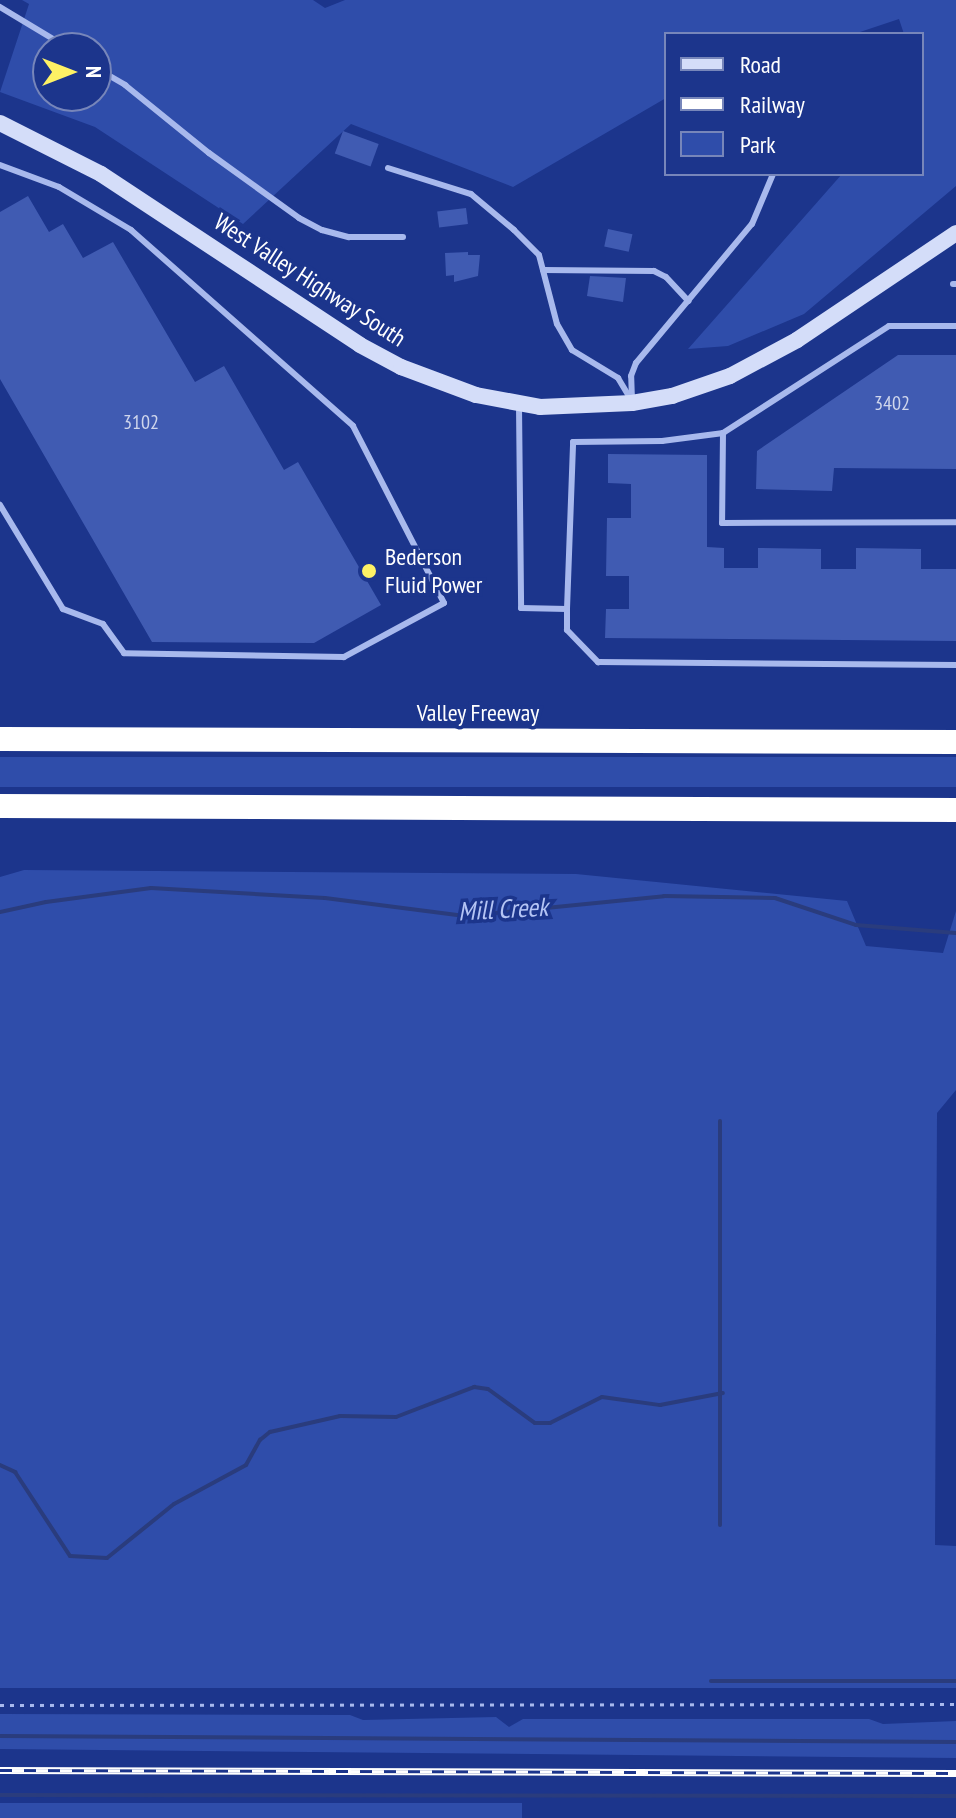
<!DOCTYPE html>
<style>
body{margin:0}
#map{position:relative;width:956px;height:1818px;overflow:hidden;background:#1c358c;font-family:"PT Sans Narrow",sans-serif}
div>[style]{position:absolute}
.green>*{inset:0;background:#2f4daa;transform-origin:0 0}
.stream>*{height:4px;margin:-2px;padding:0 2px;transform-origin:2px;border-radius:2px;background:#2a3c7d}
.building>*{inset:0;background:#405bb2;transform-origin:0 0}
.path>*{height:3px;margin-top:-1.5px;transform-origin:0;background:repeating-linear-gradient(90deg,#a8b9ed 0 4px,transparent 0 10px)}
.service>*{height:6px;margin:-3px;padding:0 3px;transform-origin:3px;border-radius:3px;background:#a8b9ed}
.secondary>*{height:16px;margin:-8px;padding:0 8px;transform-origin:8px;border-radius:8px;background:#d4ddf9}
.motorway>*{height:24px;margin:-12px;padding:0 12px;transform-origin:12px;border-radius:12px;background:#fff}
.rail>*{height:7px;margin-top:-3.5px;transform-origin:0;background:repeating-linear-gradient(90deg,#1c358c 0 12px,#fff 0 24px);box-sizing:border-box;border-block:2px solid #fff}
.dots>*{width:22px;height:22px;translate:-50% -50%;box-sizing:border-box;border:4px solid #1c358c;border-radius:50%}
span{translate:-50% -50%;white-space:nowrap;text-align:center;line-height:1.15;-webkit-text-stroke:7px #1c358c;paint-order:stroke}
.number-label{font-size:20px;color:#cfd6ec}
.number-label span{-webkit-text-stroke-width:0}
.street-label{font-size:24px;color:#fff}
.poi-label{font-size:24px;color:#fff}
.left{translate:0 -50%;text-align:left}
.water-label{font-size:26px;color:#b4c4f4;font-style:italic}
.legend{position:absolute;left:664px;top:32px;width:260px;height:144px;box-sizing:border-box;background:#1c358c;border:2px solid #7786ba;margin:0;padding:10px 14px;list-style:none;font-size:24px;color:#fff}
.legend li{display:flex;align-items:center;gap:16px;height:40px}
.legend b{width:40px;border:2px solid #7786ba}
.north{position:absolute;left:32px;top:32px;width:80px;height:80px;box-sizing:border-box;background:#1c358c;border:2px solid #7786ba;border-radius:50%;rotate:90deg;font-size:22px;font-weight:700;line-height:32px;text-align:center;color:#fff}
.north::after{content:'';display:block;margin:auto;width:28px;height:36px;background:#fdf165;clip-path:polygon(50% 0,100% 100%,50% 72%,0 100%)}
</style>
<div id="map">
<div class="green">
<i style="clip-path:polygon(evenodd,22px 0,313px 0,325px 8px,345px 0,956px 0,956px 186px,804px 314px,728px 346px,688px 349px,842px 174px,922px 174px,922px 34px,904px 34px,899px 19px,854px 34px,666px 34px,666px 98px,513px 187px,351px 124px,243px 224px,95px 127px,0 92px,29px 4px,22px 0,48px 48px,96px 48px,96px 96px,48px 96px,48px 48px)"></i>
<i style="left:0;top:757px;width:956px;height:30px"></i>
<i style="clip-path:polygon(24px 870px,576px 874px,847px 901px,866px 946px,943px 953px,956px 911px,956px 1090px,937px 1113px,935px 1545px,956px 1546px,956px 1688px,0 1688px,0 877px)"></i>
<i style="clip-path:polygon(0 1714px,350px 1715px,363px 1720px,496px 1717px,509px 1727px,523px 1719px,869px 1719px,883px 1724px,956px 1721px,956px 1758px,0 1749px)"></i>
<i style="left:0;top:1803px;width:522px;height:15px"></i>
</div>
<div class="stream">
<i style="left:0;top:912px;width:47px;rotate:-12.3deg"></i>
<i style="left:46px;top:902px;width:106px;rotate:-7.6deg"></i>
<i style="left:151px;top:888px;width:174px;rotate:3.3deg"></i>
<i style="left:325px;top:898px;width:141px;rotate:7.3deg"></i>
<i style="left:465px;top:916px;width:200px;rotate:-5.7deg"></i>
<i style="left:664px;top:896px;width:111px;rotate:1deg"></i>
<i style="left:775px;top:898px;width:85px;rotate:18.4deg"></i>
<i style="left:856px;top:925px;width:100px;rotate:4.6deg"></i>
<i style="left:720px;top:1121px;width:404px;rotate:90deg"></i>
<i style="left:0;top:1465px;width:17px;rotate:25deg"></i>
<i style="left:15px;top:1472px;width:100px;rotate:56.8deg"></i>
<i style="left:70px;top:1556px;width:37px;rotate:3deg"></i>
<i style="left:107px;top:1558px;width:86px;rotate:-38.9deg"></i>
<i style="left:174px;top:1504px;width:82px;rotate:-28.4deg"></i>
<i style="left:246px;top:1465px;width:29px;rotate:-61deg"></i>
<i style="left:260px;top:1440px;width:13px;rotate:-39deg"></i>
<i style="left:270px;top:1432px;width:72px;rotate:-12.9deg"></i>
<i style="left:340px;top:1416px;width:56px;rotate:1deg"></i>
<i style="left:396px;top:1417px;width:84px;rotate:-21deg"></i>
<i style="left:474px;top:1387px;width:14px;rotate:8deg"></i>
<i style="left:488px;top:1389px;width:58px;rotate:35.9deg"></i>
<i style="left:535px;top:1423px;width:15px"></i>
<i style="left:550px;top:1423px;width:58px;rotate:-26.6deg"></i>
<i style="left:602px;top:1397px;width:59px;rotate:7.9deg"></i>
<i style="left:660px;top:1405px;width:64px;rotate:-10.8deg"></i>
<i style="left:711px;top:1681px;width:245px"></i>
<i style="left:0;top:1736px;width:956px;rotate:0.36deg"></i>
<i style="left:0;top:1795px;width:956px;rotate:0.06deg"></i>
</div>
<div class="building">
<i style="left:343px;top:131px;width:38px;height:24px;rotate:20deg"></i>
<i style="clip-path:polygon(28px 196px,49px 232px,63px 224px,83px 258px,113px 242px,195px 382px,224px 366px,284px 470px,298px 462px,381px 605px,314px 643px,152px 642px,0 379px,0 212px)"></i>
<i style="left:466px;top:208px;width:16px;height:29px;rotate:83deg"></i>
<i style="left:608px;top:229px;width:25px;height:18px;rotate:12deg"></i>
<i style="clip-path:polygon(468px 252px,468px 255px,480px 255px,478px 276px,454px 282px,454px 275px,446px 276px,445px 253px)"></i>
<i style="clip-path:polygon(590px 276px,626px 278px,623px 302px,587px 296px)"></i>
<i style="clip-path:polygon(898px 355px,956px 355px,956px 469px,834px 468px,832px 491px,756px 489px,757px 451px)"></i>
<i style="clip-path:polygon(608px 454px,707px 455px,707px 547px,724px 548px,724px 568px,758px 568px,758px 548px,821px 549px,821px 569px,856px 569px,856px 548px,921px 549px,921px 569px,956px 569px,956px 641px,605px 638px,606px 609px,629px 609px,629px 576px,606px 576px,607px 518px,631px 518px,631px 484px,608px 483px)"></i>
</div>
<div class="path">
<i style="left:0;top:1705px;width:956px;rotate:-0.06deg"></i>
</div>
<div class="service">
<i style="left:0;top:7px;width:79px;rotate:31.1deg"></i>
<i style="left:96px;top:68px;width:34px;rotate:30deg"></i>
<i style="left:125px;top:85px;width:108px;rotate:39deg"></i>
<i style="left:209px;top:153px;width:111px;rotate:35.8deg"></i>
<i style="left:299px;top:218px;width:26px;rotate:28deg"></i>
<i style="left:322px;top:230px;width:28px;rotate:15deg"></i>
<i style="left:349px;top:237px;width:54px"></i>
<i style="left:0;top:165px;width:63px;rotate:20.4deg"></i>
<i style="left:59px;top:187px;width:84px;rotate:30.8deg"></i>
<i style="left:131px;top:230px;width:296px;rotate:41.4deg"></i>
<i style="left:353px;top:426px;width:199px;rotate:62.8deg"></i>
<i style="left:444px;top:603px;width:114px;rotate:151.6deg"></i>
<i style="left:344px;top:657px;width:220px;rotate:-179deg"></i>
<i style="left:124px;top:653px;width:36px;rotate:-126deg"></i>
<i style="left:103px;top:624px;width:43px;rotate:-159.4deg"></i>
<i style="left:63px;top:609px;width:122px;rotate:-121.2deg"></i>
<i style="left:388px;top:168px;width:87px;rotate:17.4deg"></i>
<i style="left:471px;top:194px;width:56px;rotate:39.9deg"></i>
<i style="left:514px;top:230px;width:35px;rotate:45deg"></i>
<i style="left:539px;top:255px;width:71px;rotate:75.4deg"></i>
<i style="left:557px;top:324px;width:30px;rotate:60deg"></i>
<i style="left:572px;top:350px;width:54px;rotate:31.3deg"></i>
<i style="left:618px;top:378px;width:26px;rotate:59deg"></i>
<i style="left:543px;top:270px;width:111px;rotate:0.5deg"></i>
<i style="left:654px;top:271px;width:13px;rotate:27deg"></i>
<i style="left:666px;top:277px;width:33px;rotate:47deg"></i>
<i style="left:953px;top:284px;width:3px"></i>
<i style="left:632px;top:400px;width:24px;rotate:-92deg"></i>
<i style="left:631px;top:376px;width:14px;rotate:-69deg"></i>
<i style="left:636px;top:363px;width:181px;rotate:-50.2deg"></i>
<i style="left:752px;top:224px;width:54px;rotate:-67.2deg"></i>
<i style="left:519px;top:406px;width:202px;rotate:89.4deg"></i>
<i style="left:521px;top:608px;width:46px;rotate:1.2deg"></i>
<i style="left:567px;top:609px;width:21px;rotate:90deg"></i>
<i style="left:567px;top:630px;width:45px;rotate:45.9deg"></i>
<i style="left:598px;top:662px;width:358px;rotate:0.5deg"></i>
<i style="left:723px;top:433px;width:90px;rotate:90.6deg"></i>
<i style="left:722px;top:523px;width:234px;rotate:-0.2deg"></i>
<i style="left:567px;top:609px;width:167px;rotate:-87.9deg"></i>
<i style="left:573px;top:442px;width:89px;rotate:-0.6deg"></i>
<i style="left:662px;top:441px;width:62px;rotate:-7.5deg"></i>
<i style="left:723px;top:433px;width:197px;rotate:-32.8deg"></i>
<i style="left:889px;top:326px;width:67px"></i>
</div>
<div class="secondary">
<i style="left:0;top:123px;width:113px;rotate:26.8deg"></i>
<i style="left:101px;top:174px;width:310px;rotate:33.4deg"></i>
<i style="left:360px;top:345px;width:47px;rotate:28.2deg"></i>
<i style="left:401px;top:367px;width:80px;rotate:20.5deg"></i>
<i style="left:476px;top:395px;width:65px;rotate:10.6deg"></i>
<i style="left:540px;top:407px;width:92px;rotate:-2.5deg"></i>
<i style="left:632px;top:403px;width:41px;rotate:-9.9deg"></i>
<i style="left:672px;top:396px;width:61px;rotate:-19deg"></i>
<i style="left:730px;top:376px;width:76px;rotate:-28.2deg"></i>
<i style="left:797px;top:340px;width:192px;rotate:-33.9deg"></i>
</div>
<div class="motorway">
<i style="left:0;top:739px;width:956px;rotate:0.18deg"></i>
<i style="left:0;top:806px;width:956px;rotate:0.24deg"></i>
</div>
<div class="rail">
<i style="left:0;top:1770px;width:956px;rotate:0.18deg"></i>
</div>
<div class="dots">
<i style="left:369px;top:571px;background:#fdf165"></i>
</div>
<div class="number-label">
<span style="left:892px;top:403px">3402</span>
<span style="left:141px;top:422px">3102</span>
</div>
<div class="street-label">
<span style="left:310px;top:280px;rotate:33deg">West Valley Highway South</span>
<span style="left:478px;top:713px">Valley Freeway</span>
</div>
<div class="poi-label">
<span class="left" style="left:385px;top:571px">Bederson<br>Fluid Power</span>
</div>
<div class="water-label">
<span style="left:503px;top:909px;rotate:-3deg">Mill Creek</span>
</div>
<ul class="legend">
<li><b style="height:10px;background:#d4ddf9"></b>Road</li>
<li><b style="height:10px;background:#fff"></b>Railway</li>
<li><b style="height:22px;background:#2f4daa"></b>Park</li>
</ul>
<div class="north">N</div>
</div>
